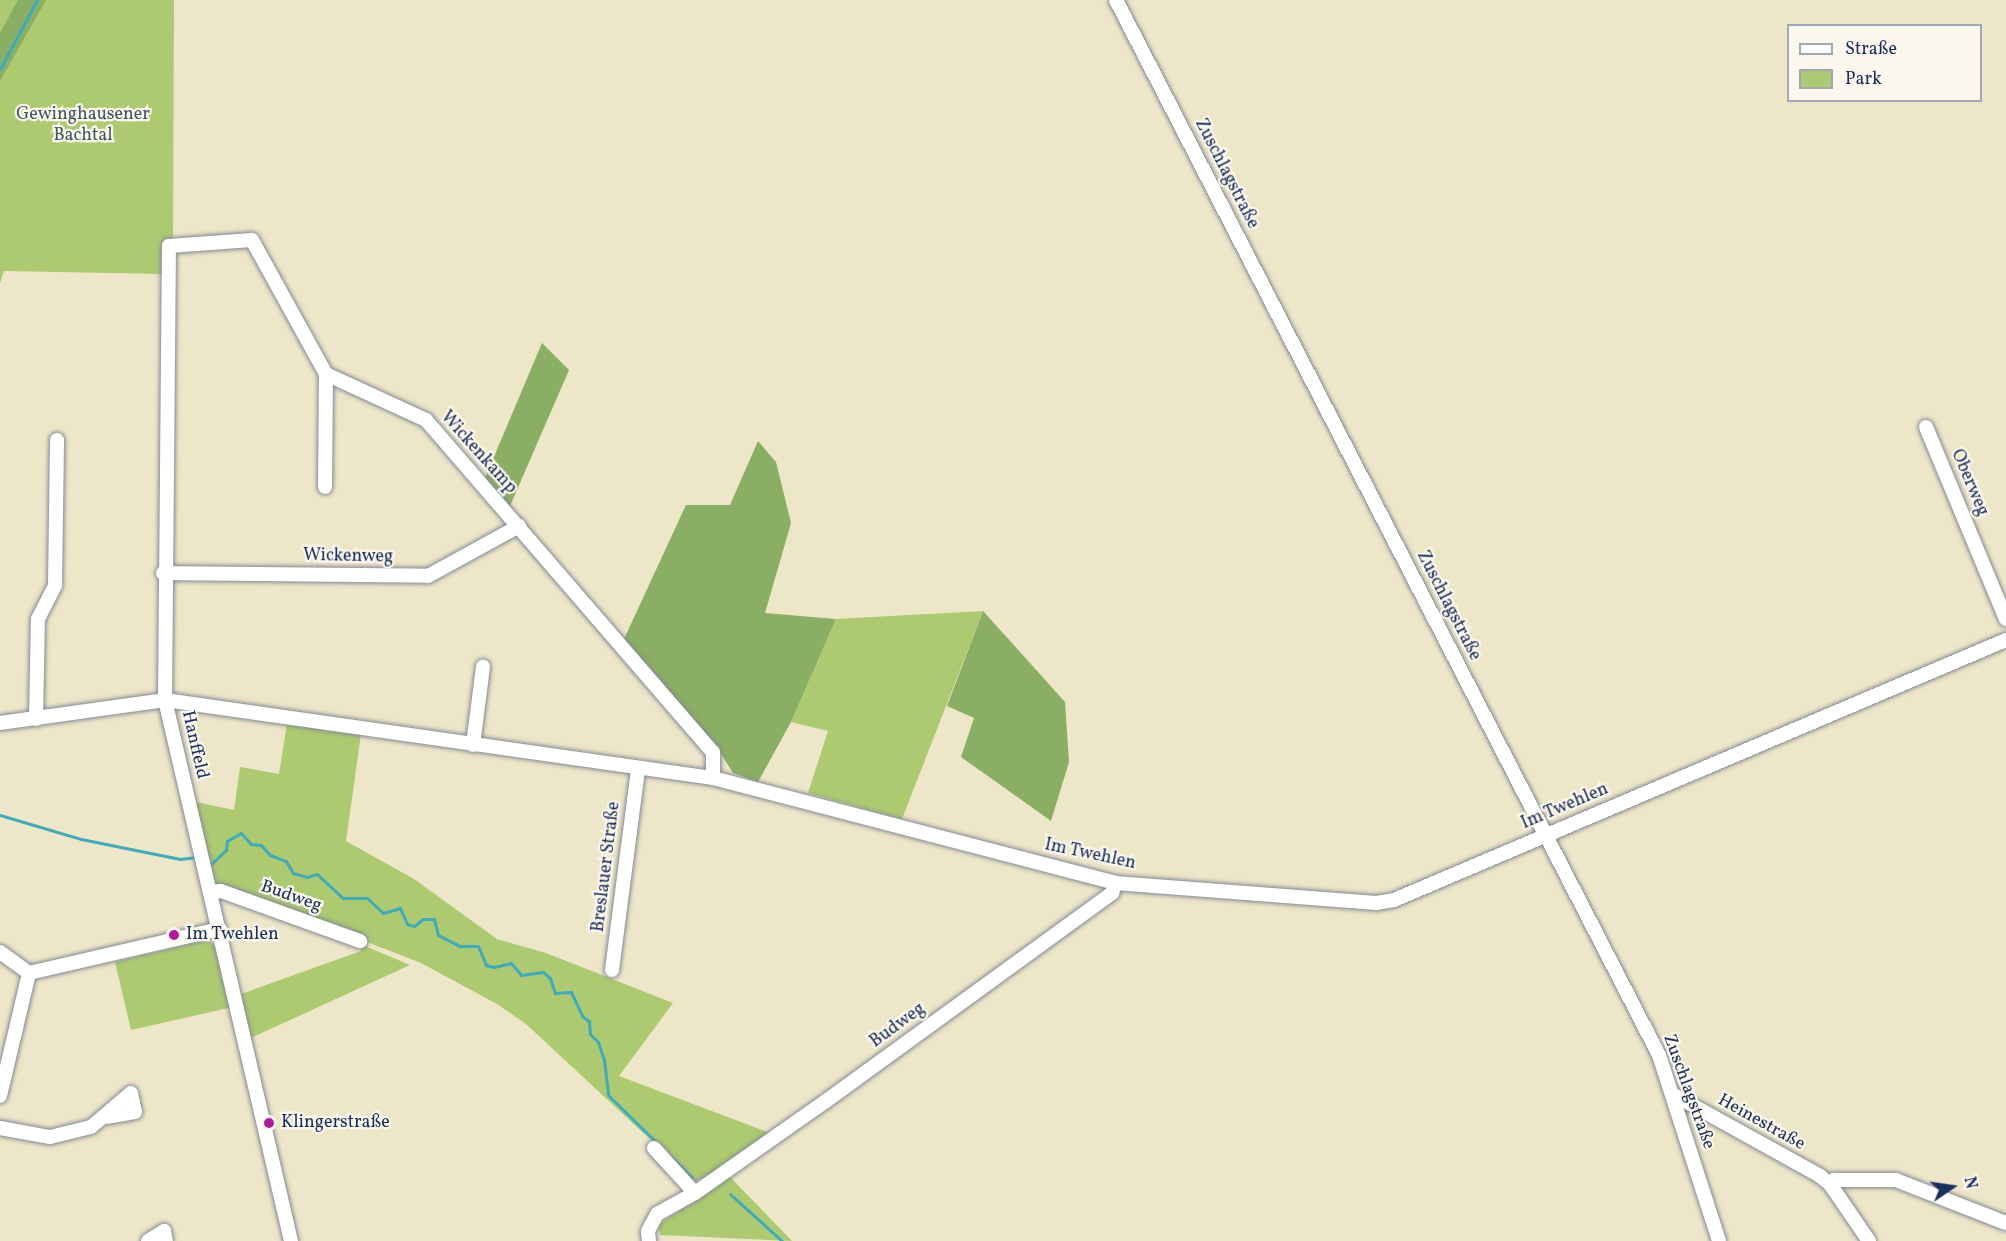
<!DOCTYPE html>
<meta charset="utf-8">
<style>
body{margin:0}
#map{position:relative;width:2006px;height:1241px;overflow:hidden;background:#eee6c9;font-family:Vollkorn,serif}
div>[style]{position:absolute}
.green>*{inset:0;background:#adca71}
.forest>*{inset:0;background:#8aae63}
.stream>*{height:3px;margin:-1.5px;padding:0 1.5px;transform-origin:1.5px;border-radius:1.5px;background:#3eabbd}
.roads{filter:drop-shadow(0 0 2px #848a94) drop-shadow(0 0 2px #848a94)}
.street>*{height:14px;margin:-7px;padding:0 7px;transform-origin:7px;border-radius:7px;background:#fff}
.dots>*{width:16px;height:16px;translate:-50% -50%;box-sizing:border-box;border:3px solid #fbf7ec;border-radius:50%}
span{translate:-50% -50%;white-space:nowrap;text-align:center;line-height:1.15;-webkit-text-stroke:4.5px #fbf7ec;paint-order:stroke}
.park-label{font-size:18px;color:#405663}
.street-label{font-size:18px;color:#1b2f5e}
.poi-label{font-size:18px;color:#1b2f5e}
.left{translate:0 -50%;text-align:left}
.legend{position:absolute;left:1787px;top:24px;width:195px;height:78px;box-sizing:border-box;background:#fbf7ec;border:2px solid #a1a7b3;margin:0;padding:8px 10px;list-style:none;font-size:18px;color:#1b2f5e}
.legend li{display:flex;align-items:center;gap:12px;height:30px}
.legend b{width:30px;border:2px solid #a1a7b3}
.north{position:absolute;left:1922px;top:1157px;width:60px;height:60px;-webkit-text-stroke:4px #fbf7ec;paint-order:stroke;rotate:77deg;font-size:16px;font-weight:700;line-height:24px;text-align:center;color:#1b2f5e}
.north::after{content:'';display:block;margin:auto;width:21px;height:27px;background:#1b2f5e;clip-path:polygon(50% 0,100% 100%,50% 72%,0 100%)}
</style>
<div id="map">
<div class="green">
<i style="clip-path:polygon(0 0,174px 0,173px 238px,165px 239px,163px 274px,4px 271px,0 283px)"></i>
<i style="clip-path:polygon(983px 611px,902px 819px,808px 793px,828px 731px,791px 722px,836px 619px)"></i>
<i style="clip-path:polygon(287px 723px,361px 734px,346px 841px,414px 879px,497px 939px,546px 953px,673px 1003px,619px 1076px,770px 1133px,711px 1175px,695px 1181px,526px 1024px,497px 1004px,421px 963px,215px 883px,196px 802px,234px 810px,240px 767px,279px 774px)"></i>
<i style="clip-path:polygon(208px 940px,215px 946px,233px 1007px,131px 1030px,115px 962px)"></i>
<i style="clip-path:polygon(360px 944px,410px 965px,251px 1038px,241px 994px,361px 951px)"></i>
<i style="clip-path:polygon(730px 1177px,792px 1241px,660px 1235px,658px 1225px)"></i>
</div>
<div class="forest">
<i style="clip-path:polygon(18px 0,46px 0,0 81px,0 33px)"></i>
<i style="clip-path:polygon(542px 343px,569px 370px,510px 506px,485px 478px)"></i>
<i style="clip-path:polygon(758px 441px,776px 462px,791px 523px,765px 613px,836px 619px,791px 722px,758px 782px,733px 773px,715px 744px,624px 639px,686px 505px,730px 505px)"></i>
<i style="clip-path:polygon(983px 611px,1065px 702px,1069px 762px,1051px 821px,961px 757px,974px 718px,947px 706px)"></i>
</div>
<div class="stream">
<i style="left:0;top:69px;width:78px;rotate:-61.8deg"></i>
<i style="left:0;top:815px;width:84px;rotate:16.5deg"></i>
<i style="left:81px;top:839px;width:101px;rotate:11.4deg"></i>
<i style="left:180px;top:859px;width:17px;rotate:-7deg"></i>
<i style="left:211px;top:864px;width:21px;rotate:-43deg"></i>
<i style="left:226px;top:850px;width:9px;rotate:-84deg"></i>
<i style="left:227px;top:841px;width:16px;rotate:-30deg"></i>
<i style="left:241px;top:833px;width:15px;rotate:48deg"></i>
<i style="left:251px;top:844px;width:10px;rotate:6deg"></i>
<i style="left:261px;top:845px;width:13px;rotate:48deg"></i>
<i style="left:270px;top:855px;width:17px;rotate:21deg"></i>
<i style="left:286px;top:861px;width:14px;rotate:60deg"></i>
<i style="left:293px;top:873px;width:15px;rotate:16deg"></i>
<i style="left:307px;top:877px;width:10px;rotate:-17deg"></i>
<i style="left:317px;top:874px;width:35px;rotate:43deg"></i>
<i style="left:343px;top:898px;width:24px"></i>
<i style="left:367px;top:898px;width:22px;rotate:43deg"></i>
<i style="left:383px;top:913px;width:18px;rotate:-16deg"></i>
<i style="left:400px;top:908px;width:17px;rotate:66deg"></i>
<i style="left:407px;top:924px;width:7px;rotate:16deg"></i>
<i style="left:414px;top:926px;width:11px;rotate:-38deg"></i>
<i style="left:423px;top:919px;width:11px"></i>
<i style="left:434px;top:919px;width:16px;rotate:76deg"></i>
<i style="left:438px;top:935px;width:25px;rotate:27deg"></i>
<i style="left:460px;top:946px;width:18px"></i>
<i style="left:478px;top:946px;width:21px;rotate:67deg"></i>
<i style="left:486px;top:965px;width:8px;rotate:14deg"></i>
<i style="left:494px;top:967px;width:17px;rotate:-13deg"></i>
<i style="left:511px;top:963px;width:16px;rotate:50deg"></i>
<i style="left:521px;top:975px;width:22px;rotate:-8deg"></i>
<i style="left:543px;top:972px;width:9px;rotate:41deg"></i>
<i style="left:550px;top:978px;width:16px;rotate:72deg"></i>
<i style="left:555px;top:993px;width:16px;rotate:-4deg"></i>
<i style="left:571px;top:992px;width:26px;rotate:65deg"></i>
<i style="left:582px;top:1016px;width:9px;rotate:36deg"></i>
<i style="left:589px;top:1021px;width:13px;rotate:86deg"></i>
<i style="left:590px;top:1034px;width:11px;rotate:45deg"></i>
<i style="left:598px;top:1042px;width:19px;rotate:72deg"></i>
<i style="left:604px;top:1060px;width:35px;rotate:83deg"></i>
<i style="left:608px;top:1095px;width:70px;rotate:44.4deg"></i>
<i style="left:669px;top:1155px;width:32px;rotate:44deg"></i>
<i style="left:730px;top:1194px;width:70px;rotate:42.1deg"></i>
</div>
<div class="roads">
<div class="street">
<i style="left:1116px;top:0;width:1187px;rotate:62.77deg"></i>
<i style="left:1659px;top:1055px;width:195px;rotate:72.1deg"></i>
<i style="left:1926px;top:427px;width:208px;rotate:67.4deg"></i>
<i style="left:325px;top:487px;width:113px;rotate:-89.5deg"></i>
<i style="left:163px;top:573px;width:265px;rotate:0.6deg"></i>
<i style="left:428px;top:576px;width:104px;rotate:-28.8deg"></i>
<i style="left:36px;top:719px;width:100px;rotate:-88.9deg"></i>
<i style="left:38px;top:619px;width:38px;rotate:-63deg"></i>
<i style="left:55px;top:585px;width:145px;rotate:-89.2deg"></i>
<i style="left:0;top:723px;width:167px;rotate:-7.9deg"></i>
<i style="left:165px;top:700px;width:554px;rotate:8.1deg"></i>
<i style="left:713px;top:778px;width:415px;rotate:14.6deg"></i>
<i style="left:1115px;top:883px;width:262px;rotate:4.4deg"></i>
<i style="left:1376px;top:903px;width:18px;rotate:-9deg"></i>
<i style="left:1394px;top:900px;width:665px;rotate:-23.02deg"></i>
<i style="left:473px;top:745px;width:79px;rotate:-82.7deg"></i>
<i style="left:211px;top:892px;width:10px;rotate:-6deg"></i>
<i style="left:221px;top:891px;width:148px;rotate:19.8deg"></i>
<i style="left:0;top:952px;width:36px;rotate:36deg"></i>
<i style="left:29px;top:973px;width:196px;rotate:-13deg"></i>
<i style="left:612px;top:970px;width:202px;rotate:-82.6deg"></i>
<i style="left:1674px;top:1095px;width:167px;rotate:29deg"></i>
<i style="left:1820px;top:1176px;width:13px;rotate:39deg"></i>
<i style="left:1830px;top:1184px;width:69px;rotate:55.6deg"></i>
<i style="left:0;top:1096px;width:126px;rotate:-76.7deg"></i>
<i style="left:0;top:1128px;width:51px;rotate:10.2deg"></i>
<i style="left:50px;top:1137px;width:42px;rotate:-13.7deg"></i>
<i style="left:91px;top:1127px;width:52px;rotate:-40.4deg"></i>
<i style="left:131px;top:1093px;width:19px;rotate:78deg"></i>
<i style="left:135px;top:1112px;width:28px;rotate:170deg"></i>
<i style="left:654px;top:1148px;width:61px;rotate:47.7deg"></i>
<i style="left:1830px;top:1184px;width:6px;rotate:-45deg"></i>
<i style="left:1834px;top:1180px;width:62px"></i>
<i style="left:1896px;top:1180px;width:118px;rotate:21.4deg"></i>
<i style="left:148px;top:1241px;width:19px;rotate:-32deg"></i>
<i style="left:164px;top:1231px;width:10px;rotate:79deg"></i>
<i style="left:291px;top:1241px;width:555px;rotate:-103.11deg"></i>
<i style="left:165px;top:700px;width:454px;rotate:-89.5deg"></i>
<i style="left:169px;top:246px;width:83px;rotate:-4.1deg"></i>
<i style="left:252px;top:240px;width:153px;rotate:61.1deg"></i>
<i style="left:326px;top:374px;width:110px;rotate:24.7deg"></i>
<i style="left:426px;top:420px;width:439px;rotate:49.2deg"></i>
<i style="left:713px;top:752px;width:26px;rotate:90deg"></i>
<i style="left:649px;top:1241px;width:10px;rotate:-96deg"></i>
<i style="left:648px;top:1231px;width:19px;rotate:-62deg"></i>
<i style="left:657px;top:1214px;width:43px;rotate:-28.9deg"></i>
<i style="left:695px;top:1193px;width:160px;rotate:-35.1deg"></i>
<i style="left:826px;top:1101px;width:354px;rotate:-36deg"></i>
<i style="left:1112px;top:893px;width:10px;rotate:-73deg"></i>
</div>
</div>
<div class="dots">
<i style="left:174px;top:935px;background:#b5179e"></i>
<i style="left:269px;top:1123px;background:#b5179e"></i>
</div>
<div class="park-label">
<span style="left:83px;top:126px">Gewinghausener<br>Bachtal</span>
</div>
<div class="street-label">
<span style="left:1226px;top:174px;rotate:63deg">Zuschlagstraße</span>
<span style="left:478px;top:453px;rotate:48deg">Wickenkamp</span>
<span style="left:1969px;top:483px;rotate:67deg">Oberweg</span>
<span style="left:348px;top:557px;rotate:1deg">Wickenweg</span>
<span style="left:1448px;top:606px;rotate:63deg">Zuschlagstraße</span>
<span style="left:194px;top:745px;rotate:77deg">Hanffeld</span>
<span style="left:1565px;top:807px;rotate:-23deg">Im Twehlen</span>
<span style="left:1090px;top:855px;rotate:12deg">Im Twehlen</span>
<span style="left:607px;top:867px;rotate:-83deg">Breslauer Straße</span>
<span style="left:291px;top:897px;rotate:19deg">Budweg</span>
<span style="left:898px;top:1026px;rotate:-36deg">Budweg</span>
<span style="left:1688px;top:1092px;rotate:70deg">Zuschlagstraße</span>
<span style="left:1761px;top:1123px;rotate:29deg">Heinestraße</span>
</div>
<div class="poi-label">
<span class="left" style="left:186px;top:935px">Im Twehlen</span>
<span class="left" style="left:281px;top:1123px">Klingerstraße</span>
</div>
<ul class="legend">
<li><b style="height:8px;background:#fff"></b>Straße</li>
<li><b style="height:16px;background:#adca71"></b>Park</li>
</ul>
<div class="north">N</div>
</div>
